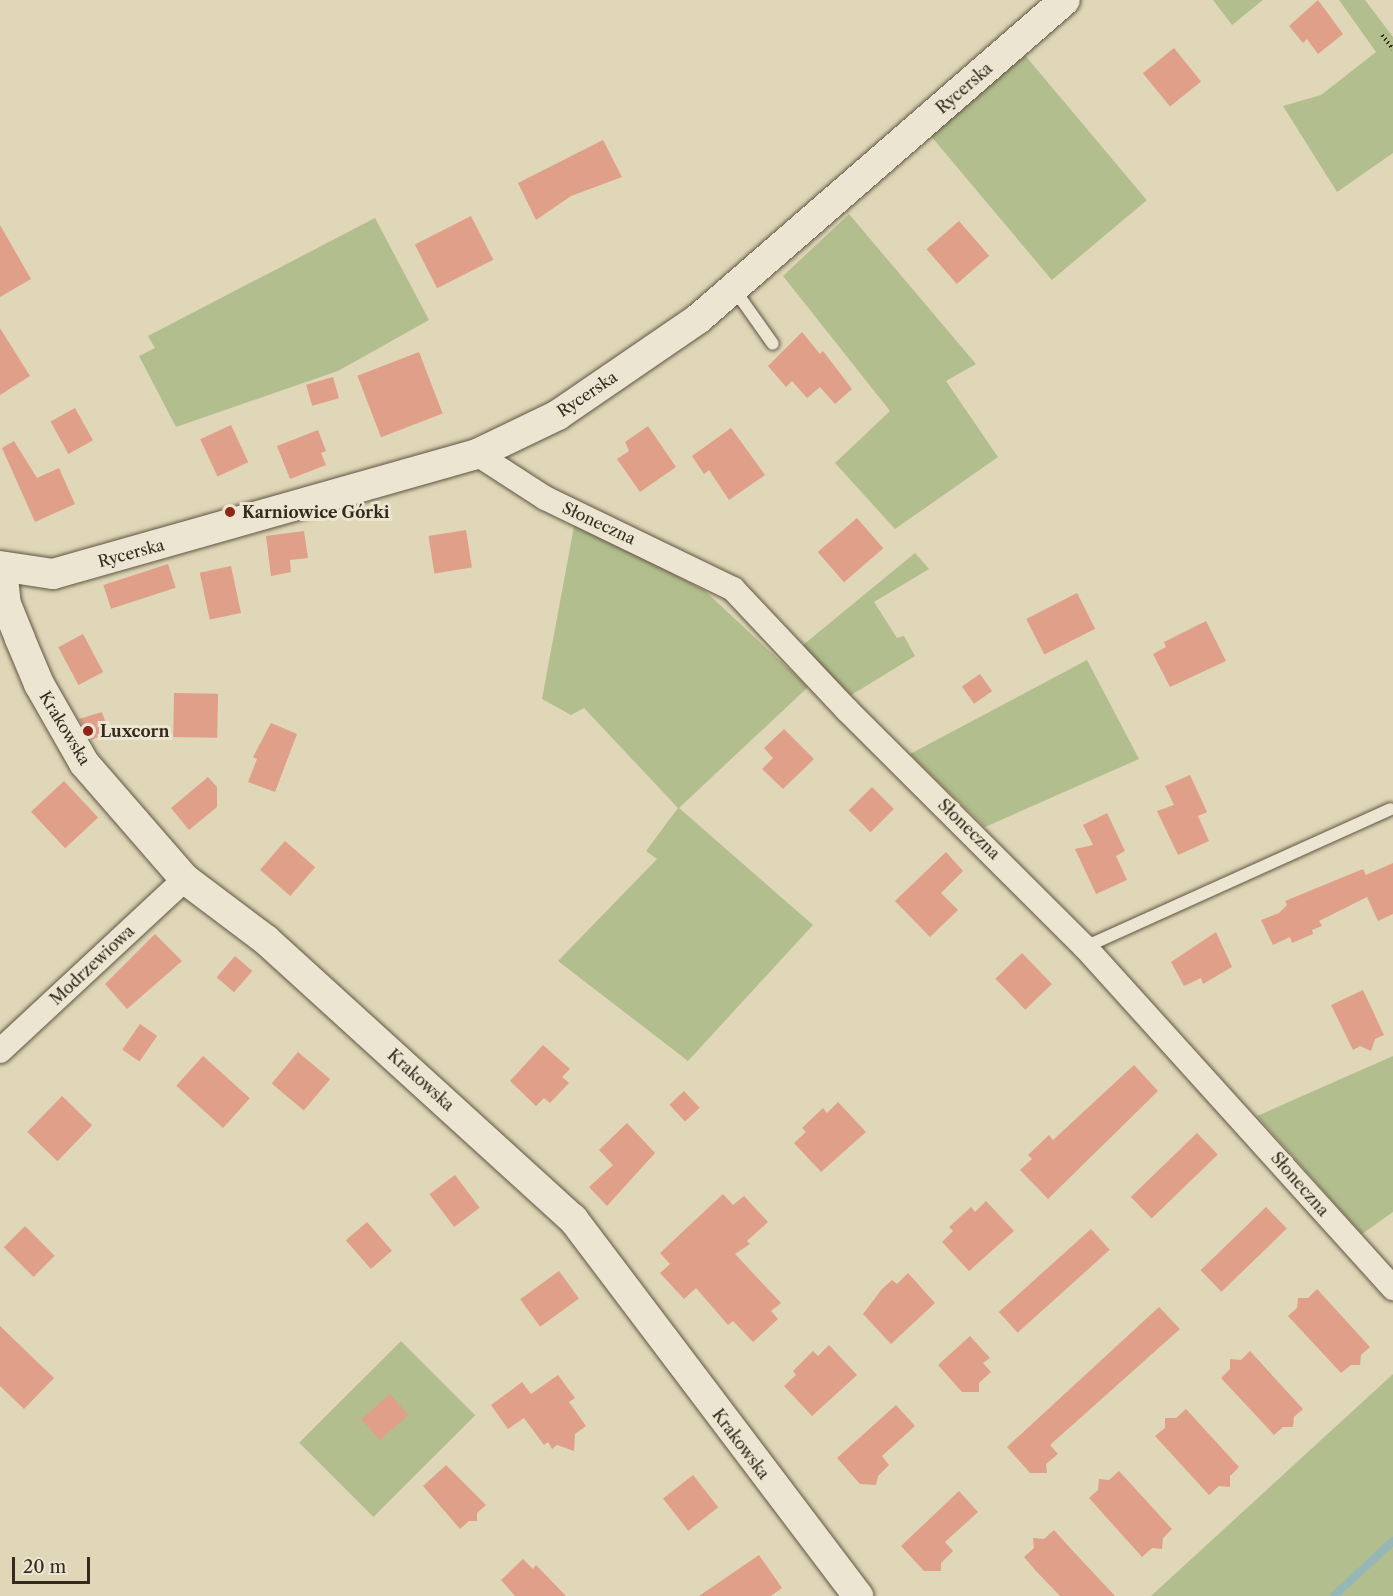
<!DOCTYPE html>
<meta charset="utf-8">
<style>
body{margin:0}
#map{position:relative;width:1393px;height:1596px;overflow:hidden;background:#e0d7b8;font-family:"Libre Caslon Text",serif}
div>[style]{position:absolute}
.green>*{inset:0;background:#b3be8e;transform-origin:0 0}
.stream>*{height:8px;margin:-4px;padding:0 4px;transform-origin:4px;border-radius:4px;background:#96b7b7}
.building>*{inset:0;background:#e09f88;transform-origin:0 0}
.path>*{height:4px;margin-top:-2px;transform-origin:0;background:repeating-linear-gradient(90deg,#352a1b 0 1.5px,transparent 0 4.5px)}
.roads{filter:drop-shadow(0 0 2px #605542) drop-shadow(0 0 2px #605542)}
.service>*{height:12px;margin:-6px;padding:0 6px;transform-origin:6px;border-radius:6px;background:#ebe5d1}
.minor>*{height:24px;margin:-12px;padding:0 12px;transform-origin:12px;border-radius:12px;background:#ebe5d1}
.tertiary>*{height:30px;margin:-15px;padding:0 15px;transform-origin:15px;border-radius:15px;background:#ebe5d1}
.dots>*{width:16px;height:16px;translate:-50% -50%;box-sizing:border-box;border:3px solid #ebe5d1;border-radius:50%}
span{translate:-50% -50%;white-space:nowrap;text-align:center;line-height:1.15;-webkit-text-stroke:6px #ebe5d1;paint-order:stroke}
.street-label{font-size:16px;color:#352a1b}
.poi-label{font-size:16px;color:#352a1b;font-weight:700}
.left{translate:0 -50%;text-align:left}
.scale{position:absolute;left:12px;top:1557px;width:78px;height:27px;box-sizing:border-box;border:3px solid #352a1b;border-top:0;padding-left:8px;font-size:18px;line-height:21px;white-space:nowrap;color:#352a1b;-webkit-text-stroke:4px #ebe5d1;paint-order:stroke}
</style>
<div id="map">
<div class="green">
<i style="clip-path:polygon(1213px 0,1263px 0,1232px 25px)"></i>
<i style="clip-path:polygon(1339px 0,1365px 0,1393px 37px,1393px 153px,1337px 192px,1283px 106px,1321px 95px,1376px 52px)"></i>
<i style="left:1024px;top:54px;width:191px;height:124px;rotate:50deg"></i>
<i style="clip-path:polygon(849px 214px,976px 364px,946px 381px,998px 457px,895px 529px,835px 463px,890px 411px,783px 276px)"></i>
<i style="clip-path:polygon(375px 218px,429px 320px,338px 371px,176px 427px,139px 356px,155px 348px,148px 336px)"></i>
<i style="clip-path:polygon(575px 521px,705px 591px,808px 687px,679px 808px,813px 925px,688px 1061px,558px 961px,657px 859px,646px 851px,678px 808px,584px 708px,571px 715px,542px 699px)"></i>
<i style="clip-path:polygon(915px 553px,929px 569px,874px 602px,897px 638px,904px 636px,915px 656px,848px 697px,803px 645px)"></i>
<i style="clip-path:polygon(1087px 660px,1139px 759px,985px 827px,910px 754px)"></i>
<i style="clip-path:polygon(1393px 1056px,1393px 1212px,1362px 1234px,1257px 1116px)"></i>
<i style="left:401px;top:1341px;width:105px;height:144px;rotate:45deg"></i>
<i style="clip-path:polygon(1393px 1374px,1393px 1596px,1151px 1596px)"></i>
</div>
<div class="stream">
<i style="left:1334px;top:1596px;width:81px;rotate:-43deg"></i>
</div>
<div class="building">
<i style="clip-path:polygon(1318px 0,1343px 34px,1318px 54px,1307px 39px,1303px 43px,1289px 26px)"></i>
<i style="left:1174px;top:48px;width:43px;height:40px;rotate:51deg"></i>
<i style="clip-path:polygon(603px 140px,622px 177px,571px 196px,536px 220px,518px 183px)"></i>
<i style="left:471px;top:216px;width:49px;height:63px;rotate:63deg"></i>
<i style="left:959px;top:221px;width:46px;height:43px;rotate:49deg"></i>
<i style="clip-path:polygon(0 225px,31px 279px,0 297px)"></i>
<i style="clip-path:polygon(0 328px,30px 376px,0 395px)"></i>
<i style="clip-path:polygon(802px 332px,820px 354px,823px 351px,852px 389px,835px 404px,820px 387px,807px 398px,792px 381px,786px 387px,768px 366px)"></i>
<i style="left:419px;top:352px;width:66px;height:66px;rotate:69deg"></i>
<i style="left:333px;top:377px;width:22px;height:28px;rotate:74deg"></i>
<i style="left:75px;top:408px;width:37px;height:28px;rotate:61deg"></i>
<i style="left:231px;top:425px;width:41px;height:34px;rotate:65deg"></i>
<i style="clip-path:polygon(648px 426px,676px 467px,640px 492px,617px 459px,629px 451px,625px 442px)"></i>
<i style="clip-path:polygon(731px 428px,765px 475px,729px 500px,709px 470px,704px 474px,692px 456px)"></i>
<i style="clip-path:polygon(318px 430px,326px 451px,321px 453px,326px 465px,290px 479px,277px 446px)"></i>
<i style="clip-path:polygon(14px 441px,37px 478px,59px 468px,75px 504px,35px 522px,2px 448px)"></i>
<i style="left:857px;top:518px;width:40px;height:52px;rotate:49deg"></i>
<i style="left:466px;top:530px;width:38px;height:38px;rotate:81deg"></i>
<i style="clip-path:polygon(304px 531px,308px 558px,290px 560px,291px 572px,271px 576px,266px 536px)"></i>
<i style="left:168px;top:564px;width:25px;height:68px;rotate:72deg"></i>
<i style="left:231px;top:566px;width:48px;height:32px;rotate:78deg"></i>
<i style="left:1077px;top:593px;width:40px;height:57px;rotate:63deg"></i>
<i style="clip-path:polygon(1206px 621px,1226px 661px,1170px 687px,1153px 654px,1166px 647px,1164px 642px)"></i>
<i style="left:83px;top:634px;width:43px;height:28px;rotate:62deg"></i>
<i style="left:980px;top:674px;width:21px;height:22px;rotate:55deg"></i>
<i style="left:174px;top:693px;width:44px;height:44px;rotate:1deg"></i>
<i style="clip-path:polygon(102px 712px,109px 733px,91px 740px,79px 719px)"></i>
<i style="clip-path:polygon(271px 723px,297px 734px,275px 792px,248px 782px,257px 759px,253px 757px)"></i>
<i style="clip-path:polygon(784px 729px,814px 759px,783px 789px,762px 769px,773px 758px,764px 748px)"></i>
<i style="clip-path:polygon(1190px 775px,1207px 812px,1198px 816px,1209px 841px,1178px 855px,1157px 811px,1174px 805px,1165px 786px)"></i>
<i style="clip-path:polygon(208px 777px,217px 787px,217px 807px,189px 830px,171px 808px)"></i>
<i style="left:64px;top:781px;width:50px;height:45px;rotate:47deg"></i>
<i style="left:872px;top:787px;width:31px;height:33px;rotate:45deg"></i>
<i style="clip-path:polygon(1107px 813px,1125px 851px,1116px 856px,1127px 880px,1096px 894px,1075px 849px,1093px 845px,1083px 825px)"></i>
<i style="left:285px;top:841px;width:40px;height:38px;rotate:41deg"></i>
<i style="clip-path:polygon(946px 852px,963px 871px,941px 893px,958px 910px,930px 937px,895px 901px)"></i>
<i style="clip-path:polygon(1393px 863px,1393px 914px,1378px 921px,1367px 897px,1319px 921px,1322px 926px,1312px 930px,1313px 934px,1292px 943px,1290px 937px,1273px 945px,1261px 920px,1279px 913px,1287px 905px,1285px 901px,1363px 869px,1366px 875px)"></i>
<i style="clip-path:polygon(1216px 932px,1232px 967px,1203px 984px,1201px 978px,1184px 986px,1171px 962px)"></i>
<i style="clip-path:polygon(155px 934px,182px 961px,127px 1009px,105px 984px)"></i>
<i style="left:1022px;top:953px;width:43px;height:37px;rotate:46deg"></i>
<i style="left:235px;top:956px;width:23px;height:28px;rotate:41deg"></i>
<i style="clip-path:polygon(1363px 990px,1384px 1035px,1375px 1039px,1371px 1051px,1360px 1046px,1353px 1050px,1331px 1005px)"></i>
<i style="left:140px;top:1024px;width:21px;height:31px;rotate:35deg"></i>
<i style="clip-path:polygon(543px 1045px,570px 1069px,562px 1077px,569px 1083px,550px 1103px,544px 1098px,536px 1106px,510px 1081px)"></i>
<i style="left:298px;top:1052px;width:42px;height:41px;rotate:40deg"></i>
<i style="left:203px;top:1056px;width:63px;height:40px;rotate:42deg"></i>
<i style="clip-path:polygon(1134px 1065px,1158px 1091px,1048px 1199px,1020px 1170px,1032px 1159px,1028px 1155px,1049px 1135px,1053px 1140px)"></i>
<i style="left:684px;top:1091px;width:23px;height:20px;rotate:47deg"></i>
<i style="left:62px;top:1096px;width:42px;height:50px;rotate:44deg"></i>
<i style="clip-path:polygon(838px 1102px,866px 1132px,821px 1172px,794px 1143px,806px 1132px,802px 1128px,823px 1108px,827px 1113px)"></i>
<i style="clip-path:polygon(627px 1123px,655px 1153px,607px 1206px,589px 1187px,613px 1165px,599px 1150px)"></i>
<i style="left:1197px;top:1133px;width:30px;height:92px;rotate:46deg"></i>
<i style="left:455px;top:1175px;width:41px;height:32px;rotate:53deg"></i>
<i style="clip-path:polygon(723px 1194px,733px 1205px,744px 1196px,768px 1222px,747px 1241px,750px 1244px,735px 1254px,781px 1303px,771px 1311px,778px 1319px,753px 1342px,733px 1321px,728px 1325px,696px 1288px,684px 1299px,660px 1273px,670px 1264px,660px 1253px)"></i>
<i style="clip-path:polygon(986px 1201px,1014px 1231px,969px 1271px,942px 1242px,953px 1231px,949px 1227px,971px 1207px,975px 1212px)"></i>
<i style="left:1266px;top:1207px;width:30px;height:91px;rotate:46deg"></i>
<i style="left:367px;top:1222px;width:38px;height:28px;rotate:49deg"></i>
<i style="left:25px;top:1226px;width:42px;height:30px;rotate:45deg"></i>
<i style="left:1091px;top:1229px;width:28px;height:124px;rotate:48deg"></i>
<i style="left:559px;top:1271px;width:34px;height:48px;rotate:54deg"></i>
<i style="clip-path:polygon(908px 1273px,935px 1303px,891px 1344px,863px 1314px,882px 1289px,892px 1280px,897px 1284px)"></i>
<i style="clip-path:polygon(1317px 1289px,1370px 1347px,1361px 1355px,1360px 1365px,1351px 1365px,1341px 1373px,1288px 1316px,1297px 1308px,1298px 1298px,1308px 1298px)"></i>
<i style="clip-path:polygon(1159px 1307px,1180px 1329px,1050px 1445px,1058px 1454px,1046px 1464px,1047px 1473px,1030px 1473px,1007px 1447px)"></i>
<i style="clip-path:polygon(0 1326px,54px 1378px,24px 1409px,0 1386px)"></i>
<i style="clip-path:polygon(970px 1336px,990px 1358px,983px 1363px,991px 1372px,979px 1383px,979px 1392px,962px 1392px,938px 1365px)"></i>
<i style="clip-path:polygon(829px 1345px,857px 1375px,812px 1416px,784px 1386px,796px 1375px,793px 1371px,813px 1351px,818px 1356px)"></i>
<i style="clip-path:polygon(1250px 1351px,1303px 1409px,1294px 1417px,1293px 1427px,1283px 1427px,1274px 1435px,1221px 1378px,1230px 1369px,1230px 1359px,1241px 1360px)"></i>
<i style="clip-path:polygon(558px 1375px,575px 1398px,569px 1402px,586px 1426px,575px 1434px,574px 1451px,557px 1445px,552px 1449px,548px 1442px,544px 1445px,524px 1418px,508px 1429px,491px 1405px,522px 1382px,531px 1394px)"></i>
<i style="left:390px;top:1394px;width:28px;height:38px;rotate:49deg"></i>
<i style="clip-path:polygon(896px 1405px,915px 1426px,882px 1456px,889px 1465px,878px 1476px,876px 1485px,860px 1484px,837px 1458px)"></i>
<i style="clip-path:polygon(1186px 1409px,1239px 1467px,1230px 1476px,1230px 1487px,1219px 1486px,1209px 1495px,1155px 1436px,1165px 1428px,1165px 1418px,1176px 1418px)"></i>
<i style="clip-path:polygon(446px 1465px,486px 1505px,477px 1513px,477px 1521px,469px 1521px,460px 1529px,423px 1486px)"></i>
<i style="clip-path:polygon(1119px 1471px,1172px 1529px,1163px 1538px,1162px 1549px,1152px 1548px,1142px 1557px,1089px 1498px,1098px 1490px,1099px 1479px,1109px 1480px)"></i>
<i style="left:693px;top:1475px;width:41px;height:38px;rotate:52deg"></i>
<i style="clip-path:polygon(959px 1491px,978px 1512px,945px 1542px,953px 1551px,941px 1563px,941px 1571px,924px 1571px,901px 1546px)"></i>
<i style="clip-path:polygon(1054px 1530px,1072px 1550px,1115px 1596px,1060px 1596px,1036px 1571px,1024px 1557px,1034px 1548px,1033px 1538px,1044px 1539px)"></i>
<i style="clip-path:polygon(759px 1555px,782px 1588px,771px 1596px,699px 1596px)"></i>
<i style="clip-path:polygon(523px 1559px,533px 1569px,536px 1565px,566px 1596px,515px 1596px,501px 1580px)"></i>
</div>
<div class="path">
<i style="left:1382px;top:35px;width:18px;rotate:52deg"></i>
</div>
<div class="roads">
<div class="service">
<i style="left:734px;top:289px;width:67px;rotate:54.7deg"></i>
<i style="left:1085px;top:947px;width:335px;rotate:-24.3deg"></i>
</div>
<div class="minor">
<i style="left:477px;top:454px;width:81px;rotate:32.9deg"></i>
<i style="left:545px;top:498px;width:209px;rotate:25.8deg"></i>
<i style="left:733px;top:589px;width:166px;rotate:46.7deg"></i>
<i style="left:847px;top:710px;width:336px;rotate:44.9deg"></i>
<i style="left:1085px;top:947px;width:460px;rotate:47.9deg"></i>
<i style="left:0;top:1051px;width:253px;rotate:-42.9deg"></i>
</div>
<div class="tertiary">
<i style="left:0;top:566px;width:54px;rotate:8.6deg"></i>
<i style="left:53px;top:574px;width:441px;rotate:-15.8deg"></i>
<i style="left:477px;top:454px;width:90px;rotate:-25.7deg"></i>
<i style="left:558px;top:415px;width:170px;rotate:-34.4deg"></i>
<i style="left:698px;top:319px;width:486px;rotate:-41deg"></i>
<i style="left:2px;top:568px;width:36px;rotate:84deg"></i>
<i style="left:6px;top:604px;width:38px;rotate:68deg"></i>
<i style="left:20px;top:639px;width:49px;rotate:67.1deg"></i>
<i style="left:39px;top:684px;width:91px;rotate:60.3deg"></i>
<i style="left:84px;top:763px;width:154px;rotate:49deg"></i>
<i style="left:185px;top:879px;width:101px;rotate:37deg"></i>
<i style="left:266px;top:940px;width:415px;rotate:42.3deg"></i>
<i style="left:573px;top:1219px;width:473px;rotate:52.9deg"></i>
</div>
</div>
<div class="dots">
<i style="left:230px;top:512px;background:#8f2418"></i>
<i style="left:88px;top:731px;background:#8f2418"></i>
</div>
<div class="street-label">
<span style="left:964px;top:88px;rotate:-41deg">Rycerska</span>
<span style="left:587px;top:394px;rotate:-34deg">Rycerska</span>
<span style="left:599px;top:523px;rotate:25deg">Słoneczna</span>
<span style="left:131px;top:553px;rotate:-15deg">Rycerska</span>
<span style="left:65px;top:728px;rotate:59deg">Krakowska</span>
<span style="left:969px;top:829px;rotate:44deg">Słoneczna</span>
<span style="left:92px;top:965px;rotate:-43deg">Modrzewiowa</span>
<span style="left:421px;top:1080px;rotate:42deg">Krakowska</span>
<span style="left:1300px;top:1184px;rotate:49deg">Słoneczna</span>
<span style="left:741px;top:1444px;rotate:53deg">Krakowska</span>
</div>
<div class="poi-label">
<span class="left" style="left:242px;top:512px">Karniowice Górki</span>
<span class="left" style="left:100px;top:731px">Luxcorn</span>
</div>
<div class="scale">20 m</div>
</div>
